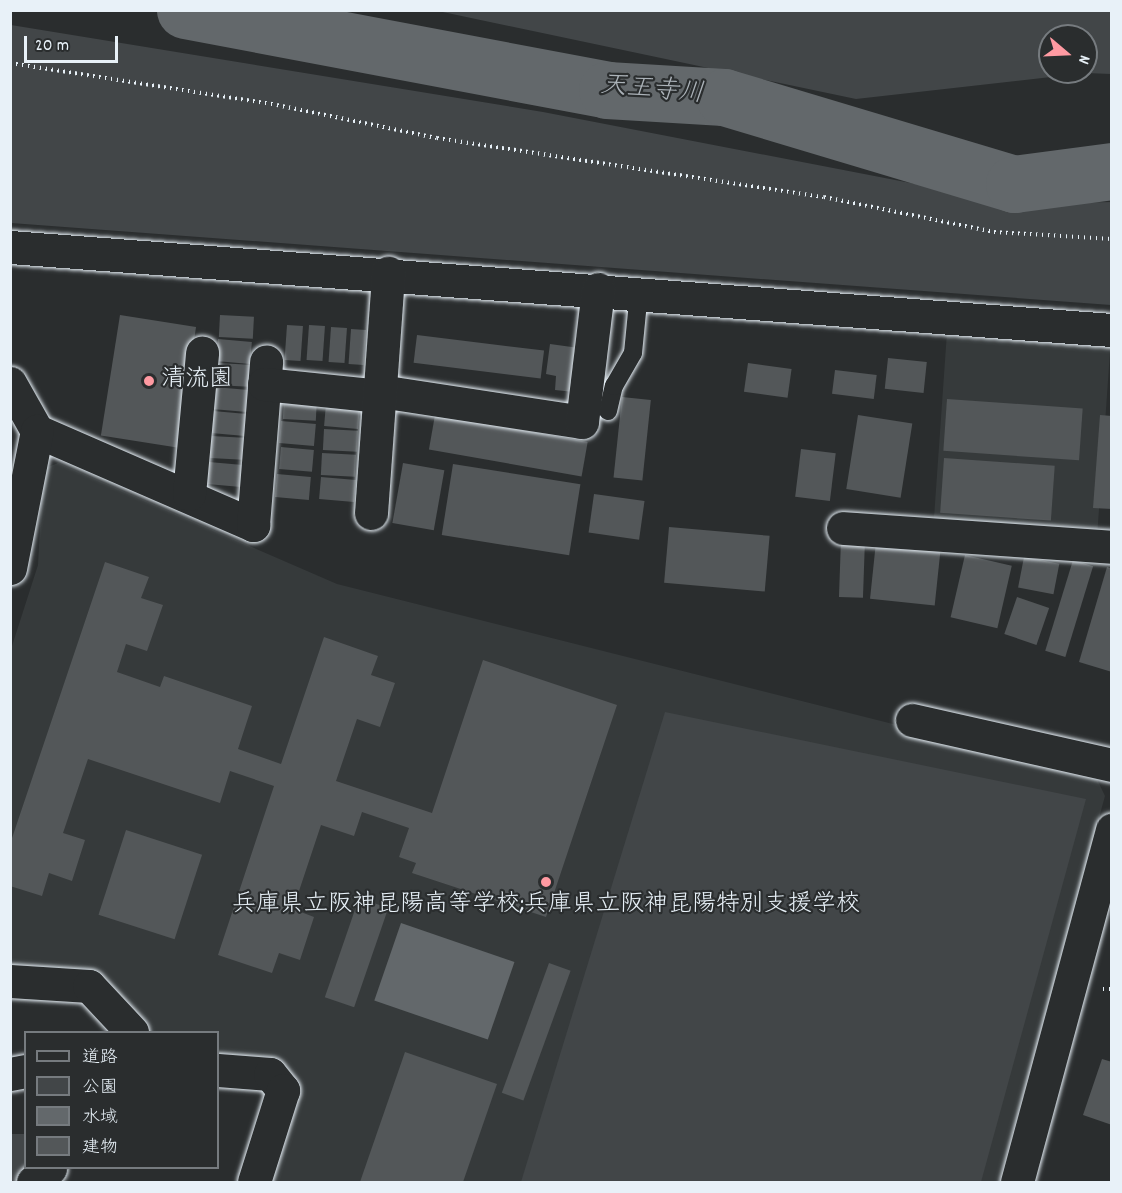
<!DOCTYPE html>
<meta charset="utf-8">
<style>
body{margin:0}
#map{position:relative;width:1122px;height:1193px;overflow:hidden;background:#2a2d2e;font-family:Dekko,"Klee One",sans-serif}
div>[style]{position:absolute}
.built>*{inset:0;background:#363a3b;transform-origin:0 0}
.green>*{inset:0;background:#424648}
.water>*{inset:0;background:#63686b;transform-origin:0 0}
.river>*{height:57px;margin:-28.5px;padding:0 28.5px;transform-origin:28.5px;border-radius:28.5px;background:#63686b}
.building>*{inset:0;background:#535759;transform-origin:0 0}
.path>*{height:4px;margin-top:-2px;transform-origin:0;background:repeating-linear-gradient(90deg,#e8f1f8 0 1.5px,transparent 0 6px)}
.roads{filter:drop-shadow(0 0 2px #e8f1f8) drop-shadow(0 0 2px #e8f1f8)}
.service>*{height:18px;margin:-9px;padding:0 9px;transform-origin:9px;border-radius:9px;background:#2a2d2e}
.minor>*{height:33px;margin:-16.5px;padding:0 16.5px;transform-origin:16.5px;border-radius:16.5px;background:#2a2d2e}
.dots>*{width:16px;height:16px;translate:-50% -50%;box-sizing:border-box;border:3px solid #2a2d2e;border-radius:50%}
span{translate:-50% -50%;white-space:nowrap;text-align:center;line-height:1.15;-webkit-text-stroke:4.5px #2a2d2e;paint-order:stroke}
.poi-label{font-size:24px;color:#e8f1f8}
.left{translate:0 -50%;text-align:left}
.water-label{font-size:26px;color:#acb3b9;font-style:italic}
.frame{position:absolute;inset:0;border:12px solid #e8f1f8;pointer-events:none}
.legend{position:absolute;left:24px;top:1031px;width:195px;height:138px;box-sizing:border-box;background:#2a2d2e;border:2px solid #767b7f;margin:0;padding:8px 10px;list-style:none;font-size:18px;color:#e8f1f8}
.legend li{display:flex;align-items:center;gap:12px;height:30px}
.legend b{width:30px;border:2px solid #767b7f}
.north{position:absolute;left:1038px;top:24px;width:60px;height:60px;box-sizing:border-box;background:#2a2d2e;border:2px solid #767b7f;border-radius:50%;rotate:109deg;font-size:16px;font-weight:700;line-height:24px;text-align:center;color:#e8f1f8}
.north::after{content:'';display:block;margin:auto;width:21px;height:27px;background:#ff9aa2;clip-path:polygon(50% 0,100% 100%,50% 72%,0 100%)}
.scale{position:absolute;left:24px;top:36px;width:94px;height:27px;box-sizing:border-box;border:3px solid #e8f1f8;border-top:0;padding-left:8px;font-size:18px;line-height:21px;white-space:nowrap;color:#e8f1f8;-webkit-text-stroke:4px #2a2d2e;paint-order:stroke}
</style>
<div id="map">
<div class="built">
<i style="left:947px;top:332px;width:164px;height:190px;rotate:4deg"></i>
<i style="clip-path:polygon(58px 463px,337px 584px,1095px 775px,1105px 796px,999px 1182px,269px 1182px,297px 1091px,218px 1055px,218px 1032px,151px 1032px,100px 974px,11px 967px,11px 649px,38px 565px,43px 469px)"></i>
</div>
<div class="green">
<i style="clip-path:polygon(evenodd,438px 11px,1111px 11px,1111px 74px,1086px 73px,856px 99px,438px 11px,1050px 36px,1086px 36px,1086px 72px,1050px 72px,1050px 36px)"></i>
<i style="clip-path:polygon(11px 25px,543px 112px,1019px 204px,1111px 202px,1111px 305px,11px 223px)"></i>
<i style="clip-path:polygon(665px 712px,1086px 799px,981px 1182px,521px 1182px)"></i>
<i style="clip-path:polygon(10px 1134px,25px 1134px,26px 1168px,17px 1182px,11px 1182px)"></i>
</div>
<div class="water">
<i style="left:401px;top:923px;width:120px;height:82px;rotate:19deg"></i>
</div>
<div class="river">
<i style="left:185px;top:10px;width:430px;rotate:10.7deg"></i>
<i style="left:607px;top:90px;width:117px;rotate:3.4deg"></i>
<i style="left:724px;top:97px;width:303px;rotate:16.7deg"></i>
<i style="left:1014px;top:184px;width:99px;rotate:-7.6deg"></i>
</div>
<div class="building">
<i style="left:120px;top:315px;width:77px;height:122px;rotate:9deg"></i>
<i style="left:220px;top:315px;width:34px;height:22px;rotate:3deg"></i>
<i style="left:287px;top:325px;width:16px;height:35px;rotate:4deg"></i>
<i style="left:309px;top:325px;width:16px;height:35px;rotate:4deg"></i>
<i style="left:331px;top:327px;width:16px;height:35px;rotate:4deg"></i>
<i style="left:351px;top:329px;width:15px;height:35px;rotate:4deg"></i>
<i style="left:417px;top:335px;width:128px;height:28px;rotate:7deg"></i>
<i style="left:218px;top:339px;width:34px;height:22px;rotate:5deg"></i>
<i style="clip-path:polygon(550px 344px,579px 348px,574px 392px,555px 390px,556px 376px,546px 374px)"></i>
<i style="left:888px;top:358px;width:39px;height:31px;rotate:6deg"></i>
<i style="left:216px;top:363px;width:34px;height:22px;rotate:3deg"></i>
<i style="left:748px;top:363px;width:44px;height:29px;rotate:8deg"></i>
<i style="left:835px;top:370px;width:42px;height:24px;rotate:7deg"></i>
<i style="left:214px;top:387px;width:35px;height:22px;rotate:5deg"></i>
<i style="left:284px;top:397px;width:33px;height:22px;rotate:3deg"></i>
<i style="left:622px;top:397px;width:29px;height:81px;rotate:6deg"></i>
<i style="left:947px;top:399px;width:136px;height:52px;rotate:4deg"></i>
<i style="left:326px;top:404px;width:34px;height:22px;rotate:5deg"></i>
<i style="left:213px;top:411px;width:34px;height:22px;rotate:5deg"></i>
<i style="left:435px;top:415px;width:155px;height:35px;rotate:10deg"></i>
<i style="left:858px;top:415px;width:55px;height:75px;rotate:9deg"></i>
<i style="clip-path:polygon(1100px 415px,1112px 416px,1112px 509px,1093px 508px)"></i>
<i style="left:281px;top:421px;width:35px;height:22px;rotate:5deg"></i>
<i style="left:324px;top:429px;width:34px;height:21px;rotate:3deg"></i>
<i style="left:211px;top:436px;width:33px;height:22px;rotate:3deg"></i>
<i style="left:281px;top:447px;width:33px;height:22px;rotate:5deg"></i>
<i style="left:801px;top:449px;width:35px;height:48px;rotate:7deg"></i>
<i style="left:322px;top:453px;width:34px;height:22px;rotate:3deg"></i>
<i style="left:944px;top:458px;width:111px;height:55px;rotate:4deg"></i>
<i style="left:209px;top:462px;width:34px;height:22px;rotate:5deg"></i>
<i style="left:403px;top:463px;width:42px;height:61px;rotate:10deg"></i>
<i style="left:453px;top:464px;width:129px;height:72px;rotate:9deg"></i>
<i style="left:277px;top:474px;width:34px;height:23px;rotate:5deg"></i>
<i style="left:321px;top:477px;width:35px;height:22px;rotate:5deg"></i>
<i style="left:594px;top:494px;width:51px;height:39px;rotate:8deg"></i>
<i style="left:669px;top:527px;width:101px;height:56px;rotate:5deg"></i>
<i style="left:841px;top:539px;width:24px;height:58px;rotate:2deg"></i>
<i style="left:876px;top:542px;width:65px;height:57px;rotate:6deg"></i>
<i style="left:965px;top:555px;width:48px;height:64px;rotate:13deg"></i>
<i style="left:1024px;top:557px;width:36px;height:31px;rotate:11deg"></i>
<i style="left:1073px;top:560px;width:21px;height:95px;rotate:17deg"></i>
<i style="clip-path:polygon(105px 562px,149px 577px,141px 598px,163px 605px,147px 651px,126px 644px,117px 672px,160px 687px,164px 676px,252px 706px,238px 749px,281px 764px,324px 637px,378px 656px,371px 675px,395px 683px,380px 727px,357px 719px,336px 781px,432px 813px,483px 660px,617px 705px,546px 917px,412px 873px,416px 863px,399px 857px,409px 828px,362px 812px,354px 836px,321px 825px,293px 909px,314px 917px,300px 960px,279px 953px,272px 973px,218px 955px,274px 786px,230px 771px,220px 803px,88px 759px,63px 833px,85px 840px,72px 881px,49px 873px,42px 896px,10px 886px,10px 844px)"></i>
<i style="clip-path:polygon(1107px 567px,1112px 569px,1112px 672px,1079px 662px)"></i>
<i style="left:1017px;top:597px;width:34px;height:39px;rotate:19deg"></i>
<i style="left:126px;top:830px;width:80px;height:89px;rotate:18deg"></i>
<i style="left:359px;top:898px;width:31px;height:105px;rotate:19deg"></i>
<i style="left:549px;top:963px;width:23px;height:138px;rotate:20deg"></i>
<i style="clip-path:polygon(405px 1052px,497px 1084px,463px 1182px,360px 1182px)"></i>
<i style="clip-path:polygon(1102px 1059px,1112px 1062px,1112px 1125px,1083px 1115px)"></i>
</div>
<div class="path">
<i style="left:10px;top:63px;width:270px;rotate:8.9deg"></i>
<i style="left:277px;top:105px;width:163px;rotate:11.7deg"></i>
<i style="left:437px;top:138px;width:391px;rotate:8.7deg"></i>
<i style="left:824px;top:197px;width:174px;rotate:11.6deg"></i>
<i style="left:994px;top:232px;width:118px;rotate:3.4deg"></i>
<i style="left:1103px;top:989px;width:9px"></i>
</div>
<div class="roads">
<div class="service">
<i style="left:608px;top:411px;width:26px;rotate:-77deg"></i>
<i style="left:614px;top:386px;width:38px;rotate:-60deg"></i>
<i style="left:633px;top:353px;width:61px;rotate:-84.4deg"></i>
</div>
<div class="minor">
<i style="left:10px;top:247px;width:1105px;rotate:4.31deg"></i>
<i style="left:10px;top:383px;width:55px;rotate:60.6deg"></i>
<i style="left:37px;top:431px;width:236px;rotate:23.5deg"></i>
<i style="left:253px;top:525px;width:164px;rotate:-85.4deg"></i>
<i style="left:264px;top:384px;width:117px;rotate:5.9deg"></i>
<i style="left:380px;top:391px;width:204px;rotate:8.7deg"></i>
<i style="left:582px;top:422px;width:134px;rotate:-83.1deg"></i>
<i style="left:189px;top:494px;width:142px;rotate:-84.7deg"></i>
<i style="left:371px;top:513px;width:241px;rotate:-85.9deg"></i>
<i style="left:843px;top:528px;width:270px;rotate:4deg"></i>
<i style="left:10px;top:568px;width:140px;rotate:-78.9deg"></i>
<i style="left:912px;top:720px;width:205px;rotate:12.7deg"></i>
<i style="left:10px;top:981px;width:79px;rotate:3.6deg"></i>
<i style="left:89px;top:986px;width:63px;rotate:46.9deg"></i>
<i style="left:218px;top:1070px;width:52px;rotate:4.4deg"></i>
<i style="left:270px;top:1074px;width:21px;rotate:51deg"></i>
<i style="left:283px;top:1090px;width:96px;rotate:107.5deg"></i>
<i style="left:10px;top:1074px;width:16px;rotate:-11deg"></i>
<i style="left:33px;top:1182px;width:22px;rotate:-39deg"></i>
<i style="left:1017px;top:1182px;width:365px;rotate:-74.9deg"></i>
</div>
</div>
<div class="dots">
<i style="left:149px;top:381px;background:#ff9aa2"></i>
<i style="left:546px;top:882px;background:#ff9aa2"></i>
</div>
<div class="poi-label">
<span class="left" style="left:161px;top:381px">清流園</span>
<span style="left:546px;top:906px">兵庫県立阪神昆陽高等学校;兵庫県立阪神昆陽特別支援学校</span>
</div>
<div class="water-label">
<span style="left:652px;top:91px;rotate:5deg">天王寺川</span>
</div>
<div class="frame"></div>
<ul class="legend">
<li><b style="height:8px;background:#2a2d2e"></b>道路</li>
<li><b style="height:16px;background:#424648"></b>公園</li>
<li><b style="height:16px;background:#63686b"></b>水域</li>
<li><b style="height:16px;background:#535759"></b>建物</li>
</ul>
<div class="north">N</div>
<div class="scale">20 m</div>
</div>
